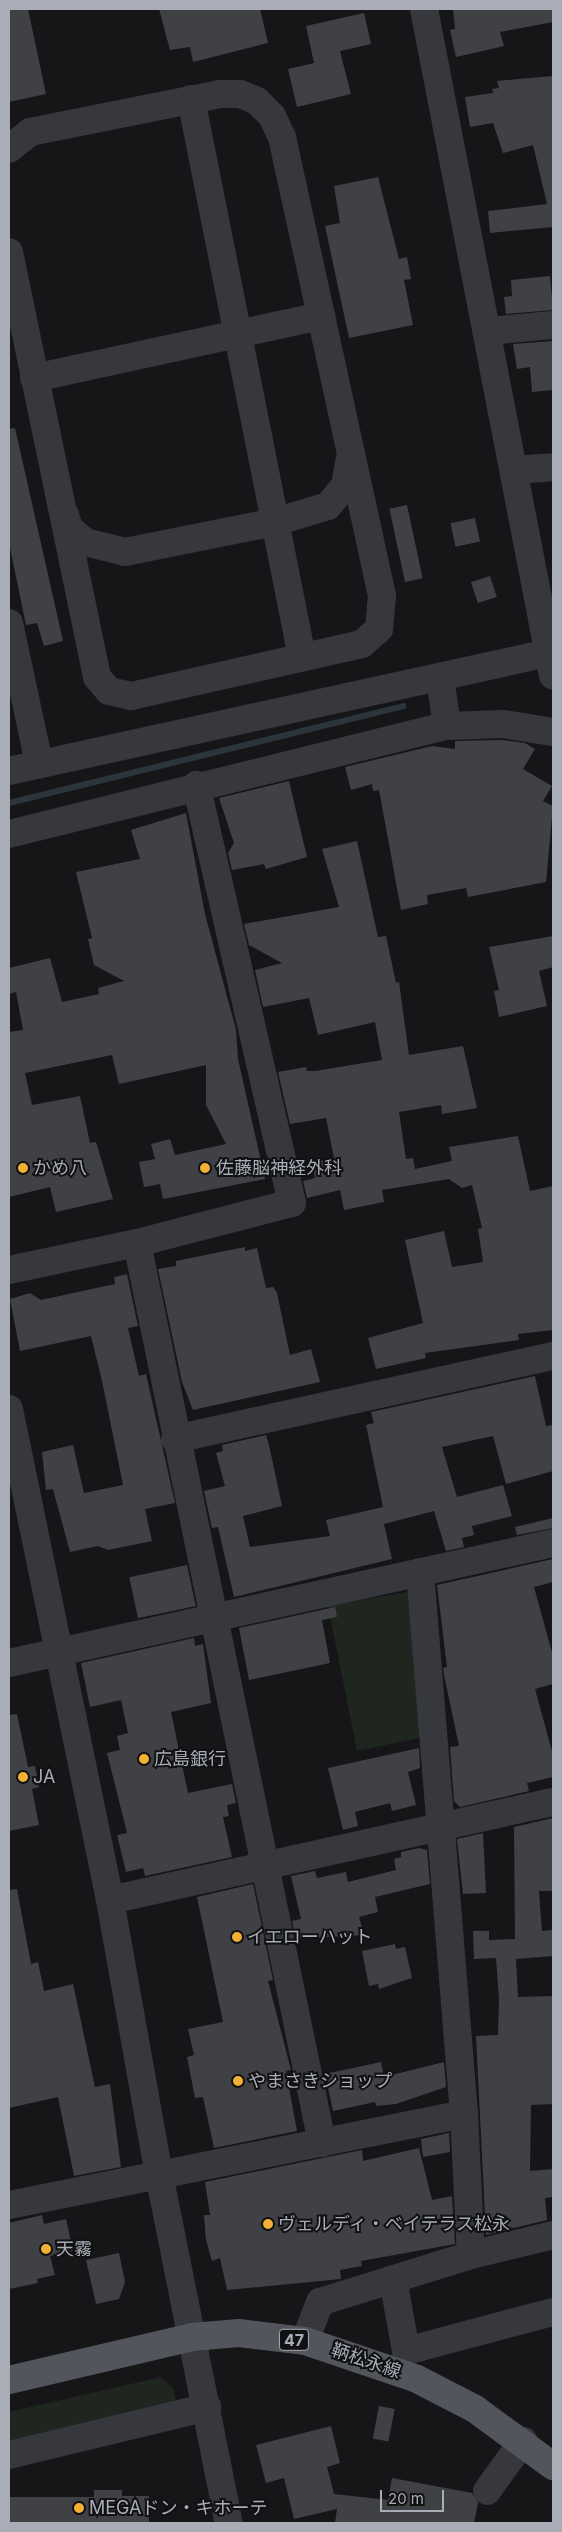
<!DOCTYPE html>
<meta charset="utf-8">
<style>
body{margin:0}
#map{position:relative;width:562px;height:2532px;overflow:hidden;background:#161618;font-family:Inter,"Noto Sans JP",sans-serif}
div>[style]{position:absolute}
.green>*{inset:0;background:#1e261f}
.stream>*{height:6px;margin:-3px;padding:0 3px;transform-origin:3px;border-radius:3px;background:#2c353c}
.building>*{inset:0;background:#404145;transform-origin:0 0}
.minor>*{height:28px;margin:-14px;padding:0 14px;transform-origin:14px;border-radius:14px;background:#37383d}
.major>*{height:28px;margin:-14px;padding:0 14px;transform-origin:14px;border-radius:14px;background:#53555c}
.dots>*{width:14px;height:14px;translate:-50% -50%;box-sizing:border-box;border:2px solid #111113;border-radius:50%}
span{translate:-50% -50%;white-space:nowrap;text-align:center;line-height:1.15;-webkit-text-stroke:4px #111113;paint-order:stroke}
.shield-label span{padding:1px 4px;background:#111113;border:1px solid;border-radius:4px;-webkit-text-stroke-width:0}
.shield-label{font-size:16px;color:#a8adb8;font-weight:700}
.poi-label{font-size:18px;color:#a8adb8}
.left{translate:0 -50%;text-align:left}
.street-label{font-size:18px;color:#a8adb8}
.frame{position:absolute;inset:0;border:10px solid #a8adb8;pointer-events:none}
.scale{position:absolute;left:380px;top:2490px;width:64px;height:22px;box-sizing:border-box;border:2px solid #a8adb8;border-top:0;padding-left:6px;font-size:15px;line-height:18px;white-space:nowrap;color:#a8adb8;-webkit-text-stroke:4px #111113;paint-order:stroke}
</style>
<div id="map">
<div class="green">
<i style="clip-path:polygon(412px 1591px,424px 1737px,357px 1751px,328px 1606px)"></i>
<i style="clip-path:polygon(161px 2377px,173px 2388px,176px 2400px,9px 2442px,9px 2412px)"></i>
</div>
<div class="stream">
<i style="left:9px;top:803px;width:406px;rotate:-13.8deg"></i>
</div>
<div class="building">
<i style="clip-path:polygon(9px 9px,28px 9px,46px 94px,9px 102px)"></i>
<i style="clip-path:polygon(159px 9px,260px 9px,268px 43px,193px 62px,190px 47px,170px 50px)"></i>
<i style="clip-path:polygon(453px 9px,553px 9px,553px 22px,500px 32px,504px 46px,456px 57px,450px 30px,455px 29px)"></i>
<i style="clip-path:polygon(364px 13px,371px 44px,340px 51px,351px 94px,297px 107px,288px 69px,314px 63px,306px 26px)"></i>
<i style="clip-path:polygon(553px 76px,553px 227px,490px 233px,488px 211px,547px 204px,533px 145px,503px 153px,493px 123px,470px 127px,465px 97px,493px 93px,492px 89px,499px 88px,497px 81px)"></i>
<i style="clip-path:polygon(378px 177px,399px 259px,407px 257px,411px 279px,404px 280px,413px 325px,349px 338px,325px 226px,340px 223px,334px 186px)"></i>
<i style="clip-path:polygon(550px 276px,553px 310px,506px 314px,504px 297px,512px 296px,511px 280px)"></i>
<i style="clip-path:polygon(553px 341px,553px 390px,532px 392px,530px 367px,517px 369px,513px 344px)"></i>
<i style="clip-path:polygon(15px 428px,63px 641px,44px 646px,37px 623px,26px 625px,9px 543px,9px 429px)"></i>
<i style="left:407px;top:505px;width:75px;height:18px;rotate:78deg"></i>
<i style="left:475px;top:518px;width:24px;height:25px;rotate:78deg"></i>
<i style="left:490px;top:576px;width:22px;height:20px;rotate:72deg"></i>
<i style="clip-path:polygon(502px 740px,525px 743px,535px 749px,523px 769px,552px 786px,543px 801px,553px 806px,546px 882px,468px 897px,466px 888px,427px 895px,428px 904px,401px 910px,379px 790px,373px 791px,372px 784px,351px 790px,345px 767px,432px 746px,455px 749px,455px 741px)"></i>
<i style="clip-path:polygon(289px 781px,307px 857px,266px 869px,264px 864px,232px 870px,228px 853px,234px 843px,219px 798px)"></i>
<i style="clip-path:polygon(186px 813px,205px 914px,236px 1030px,238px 1059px,265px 1179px,163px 1199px,160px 1184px,144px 1187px,139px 1162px,155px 1159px,151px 1144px,170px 1139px,175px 1155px,226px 1144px,206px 1105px,206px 1065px,119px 1084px,112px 1055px,25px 1073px,32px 1105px,80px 1096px,90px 1143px,96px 1142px,113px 1199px,56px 1212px,50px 1187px,9px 1197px,9px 1032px,23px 1030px,16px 992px,9px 994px,9px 968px,50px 958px,62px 1002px,99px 994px,98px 988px,124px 981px,94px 965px,88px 939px,92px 938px,76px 872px,140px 859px,131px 830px)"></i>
<i style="clip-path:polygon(357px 841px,378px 937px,386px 936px,396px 983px,399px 982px,409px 1055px,463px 1046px,477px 1108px,442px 1114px,441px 1105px,399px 1112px,406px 1159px,413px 1158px,415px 1169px,452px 1161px,449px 1147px,518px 1136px,530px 1191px,553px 1186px,553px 1330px,518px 1334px,519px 1340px,425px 1353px,426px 1358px,376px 1369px,368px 1338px,423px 1323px,405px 1240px,444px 1231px,452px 1267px,483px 1262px,478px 1229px,482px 1228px,472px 1185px,462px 1188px,449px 1179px,382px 1190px,384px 1202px,344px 1210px,340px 1190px,307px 1198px,303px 1181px,315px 1178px,312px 1162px,334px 1158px,326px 1118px,290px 1124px,278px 1072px,306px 1067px,307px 1071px,315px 1071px,382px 1060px,375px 1022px,318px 1035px,309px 998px,263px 1007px,255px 970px,282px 963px,249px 945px,244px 924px,339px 907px,322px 849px)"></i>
<i style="clip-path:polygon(553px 936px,553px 967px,539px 971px,547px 1006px,499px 1017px,494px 991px,499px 990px,489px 947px)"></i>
<i style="clip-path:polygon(245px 1247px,245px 1251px,257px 1248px,266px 1288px,273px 1287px,277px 1293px,290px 1355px,311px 1349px,320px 1382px,193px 1410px,182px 1382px,158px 1269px,176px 1266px,176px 1261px)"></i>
<i style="clip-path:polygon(127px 1274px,138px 1326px,128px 1328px,139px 1376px,146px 1374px,175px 1503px,145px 1509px,152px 1541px,108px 1550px,98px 1546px,70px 1552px,53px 1489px,46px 1490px,42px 1452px,73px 1445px,84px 1493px,123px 1485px,102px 1381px,91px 1336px,20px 1351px,10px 1299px,30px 1293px,41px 1300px,115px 1284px,114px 1277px)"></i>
<i style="clip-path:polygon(535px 1376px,546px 1426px,553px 1425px,553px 1471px,506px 1484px,493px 1436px,442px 1447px,457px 1497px,503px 1485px,512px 1516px,472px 1526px,474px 1535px,462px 1538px,464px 1547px,446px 1551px,434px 1511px,384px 1524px,392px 1559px,234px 1597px,218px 1527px,212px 1528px,204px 1491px,225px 1486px,216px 1453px,223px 1451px,222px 1445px,266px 1435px,269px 1445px,282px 1506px,243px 1516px,250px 1547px,330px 1536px,326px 1520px,383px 1507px,366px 1425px,374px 1423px,371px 1412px)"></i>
<i style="clip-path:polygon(553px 1518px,553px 1528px,517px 1535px,515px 1527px)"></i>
<i style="clip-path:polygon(553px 1559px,553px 1582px,534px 1587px,553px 1656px,553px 1684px,535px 1689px,553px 1755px,553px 1777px,527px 1783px,529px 1791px,460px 1807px,454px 1801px,450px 1747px,459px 1746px,444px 1675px,443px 1668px,447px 1667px,437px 1585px)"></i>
<i style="left:187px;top:1565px;width:42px;height:59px;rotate:78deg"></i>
<i style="clip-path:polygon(335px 1607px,337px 1617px,322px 1620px,330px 1663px,249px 1680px,239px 1628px)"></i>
<i style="clip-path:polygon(194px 1638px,195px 1646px,203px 1644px,211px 1703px,171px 1712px,188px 1793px,232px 1784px,236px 1803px,227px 1805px,229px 1816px,223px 1817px,232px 1857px,145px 1876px,143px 1868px,126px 1872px,117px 1835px,127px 1833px,107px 1753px,120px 1750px,117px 1736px,128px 1733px,121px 1700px,90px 1707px,81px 1663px)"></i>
<i style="clip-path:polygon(17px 1714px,28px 1767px,35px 1766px,39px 1787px,32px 1789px,39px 1825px,9px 1831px,9px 1715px)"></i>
<i style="clip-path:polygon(419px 1748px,420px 1768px,408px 1772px,416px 1805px,392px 1811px,390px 1803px,355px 1812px,358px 1826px,343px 1830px,328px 1768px)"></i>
<i style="clip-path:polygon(553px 1818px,553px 1891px,539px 1891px,542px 1931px,553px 1930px,553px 1956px,516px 1959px,518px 1997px,553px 1996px,553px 2104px,531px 2105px,530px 2171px,553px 2169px,553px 2197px,545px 2198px,547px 2220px,486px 2235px,476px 2036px,498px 2035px,499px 1999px,496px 1958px,474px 1959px,473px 1931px,489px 1931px,489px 1940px,515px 1939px,514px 1827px)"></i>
<i style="clip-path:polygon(483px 1833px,486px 1893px,463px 1894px,457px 1839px)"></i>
<i style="clip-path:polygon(419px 1848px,427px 1850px,430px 1884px,375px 1897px,378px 1912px,359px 1917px,364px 1935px,296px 1939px,292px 1921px,301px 1919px,291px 1876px,315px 1871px,317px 1878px,346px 1872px,348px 1882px,396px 1870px,394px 1859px,401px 1857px,401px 1852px)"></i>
<i style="clip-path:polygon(253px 1884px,273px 1980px,268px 1981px,291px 2070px,286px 2071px,297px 2131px,214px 2148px,203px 2097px,195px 2098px,187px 2057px,194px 2055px,188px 2029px,223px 2022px,197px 1897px)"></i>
<i style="clip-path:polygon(17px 1889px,31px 1964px,38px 1962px,44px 1991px,73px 1984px,95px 2087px,110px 2084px,121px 2167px,74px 2176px,58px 2097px,9px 2108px,9px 1890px)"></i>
<i style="clip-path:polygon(395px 1944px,396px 1949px,405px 1947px,412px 1978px,379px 1989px,378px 1984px,369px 1986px,362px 1951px)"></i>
<i style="clip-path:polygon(381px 2062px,384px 2077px,444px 2062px,446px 2087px,396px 2104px,376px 2106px,375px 2102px,333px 2111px,325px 2074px)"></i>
<i style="clip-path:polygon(449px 2133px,450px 2152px,423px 2157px,421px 2139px)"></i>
<i style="clip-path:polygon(419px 2148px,432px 2200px,452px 2196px,455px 2244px,361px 2261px,362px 2266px,340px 2270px,341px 2279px,227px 2290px,220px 2258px,212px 2261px,206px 2240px,204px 2215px,210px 2215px,205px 2182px,362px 2150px,363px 2161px)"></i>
<i style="clip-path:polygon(42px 2215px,44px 2224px,66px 2219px,73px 2251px,50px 2256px,55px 2275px,37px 2279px,38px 2283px,9px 2289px,9px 2223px)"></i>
<i style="clip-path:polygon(119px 2253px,125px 2282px,119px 2299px,96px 2304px,86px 2260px)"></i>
<i style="left:379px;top:2406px;width:16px;height:33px;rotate:11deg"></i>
<i style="clip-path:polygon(331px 2426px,340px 2463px,327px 2467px,334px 2494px,388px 2500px,392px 2478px,472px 2493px,478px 2503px,474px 2523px,335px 2523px,337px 2509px,294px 2519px,284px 2478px,266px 2483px,256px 2445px)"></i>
<i style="clip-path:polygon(94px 2490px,122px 2490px,122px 2496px,149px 2496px,149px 2523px,9px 2523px,9px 2497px,94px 2497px)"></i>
</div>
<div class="minor">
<i style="left:424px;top:9px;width:679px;rotate:79.05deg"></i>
<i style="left:191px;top:99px;width:569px;rotate:78.75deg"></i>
<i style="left:9px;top:149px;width:27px;rotate:-39deg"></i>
<i style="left:30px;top:132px;width:194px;rotate:-11.3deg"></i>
<i style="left:220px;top:94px;width:20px"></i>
<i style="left:240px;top:94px;width:18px;rotate:22deg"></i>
<i style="left:257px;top:101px;width:21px;rotate:45deg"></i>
<i style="left:272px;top:116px;width:23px;rotate:65deg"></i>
<i style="left:282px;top:137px;width:469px;rotate:77.7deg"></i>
<i style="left:382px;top:595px;width:34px;rotate:95deg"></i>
<i style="left:379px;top:629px;width:23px;rotate:139deg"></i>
<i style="left:362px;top:644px;width:237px;rotate:167.3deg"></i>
<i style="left:131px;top:696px;width:23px;rotate:-167deg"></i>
<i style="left:109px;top:691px;width:18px;rotate:-131deg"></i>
<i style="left:97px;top:677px;width:434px;rotate:-101.7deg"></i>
<i style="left:488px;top:331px;width:65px;rotate:-5.3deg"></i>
<i style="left:34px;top:378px;width:294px;rotate:-12.2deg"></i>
<i style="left:514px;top:470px;width:39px;rotate:-4deg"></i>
<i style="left:65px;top:515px;width:14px;rotate:73deg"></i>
<i style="left:69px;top:528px;width:21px;rotate:41deg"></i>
<i style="left:85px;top:542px;width:41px;rotate:14deg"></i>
<i style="left:125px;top:552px;width:153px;rotate:-11.3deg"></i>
<i style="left:275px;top:522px;width:55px;rotate:-16.8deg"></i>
<i style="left:328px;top:506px;width:26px;rotate:-50deg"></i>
<i style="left:345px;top:486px;width:28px;rotate:-80deg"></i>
<i style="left:9px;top:623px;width:143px;rotate:77.9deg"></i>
<i style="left:440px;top:677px;width:49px;rotate:81.9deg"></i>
<i style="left:9px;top:771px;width:552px;rotate:-12.35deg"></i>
<i style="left:9px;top:834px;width:451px;rotate:-13.9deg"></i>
<i style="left:447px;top:726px;width:56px;rotate:-2deg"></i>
<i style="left:503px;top:724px;width:51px;rotate:9.1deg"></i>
<i style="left:137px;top:1243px;width:919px;rotate:78.38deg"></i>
<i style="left:9px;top:1270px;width:131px;rotate:-11.9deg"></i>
<i style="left:137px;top:1243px;width:160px;rotate:-14.5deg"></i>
<i style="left:292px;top:1203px;width:429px;rotate:-102.9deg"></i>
<i style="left:9px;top:1409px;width:501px;rotate:78.38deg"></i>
<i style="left:110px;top:1900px;width:278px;rotate:79.9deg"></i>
<i style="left:159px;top:2174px;width:356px;rotate:78.7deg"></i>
<i style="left:175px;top:1439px;width:387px;rotate:-12.4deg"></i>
<i style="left:420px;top:1572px;width:544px;rotate:85.36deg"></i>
<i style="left:464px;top:2114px;width:141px;rotate:87.2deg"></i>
<i style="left:9px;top:1663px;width:557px;rotate:-12.44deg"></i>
<i style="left:110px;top:1900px;width:454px;rotate:-12.5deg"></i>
<i style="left:9px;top:2205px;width:464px;rotate:-11.3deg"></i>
<i style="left:393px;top:2279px;width:73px;rotate:79.8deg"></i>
<i style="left:406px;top:2351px;width:152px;rotate:-14.9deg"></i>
<i style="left:305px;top:2341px;width:42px;rotate:-69deg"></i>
<i style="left:320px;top:2302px;width:158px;rotate:-17.3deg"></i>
<i style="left:471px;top:2255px;width:84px;rotate:-13.7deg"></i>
<i style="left:9px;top:2455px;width:204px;rotate:-13.6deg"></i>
<i style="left:487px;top:2491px;width:62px;rotate:-54.2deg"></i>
</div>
<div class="major">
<i style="left:9px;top:2380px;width:188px;rotate:-13.2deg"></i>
<i style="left:192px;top:2337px;width:47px;rotate:-4.9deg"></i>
<i style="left:239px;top:2333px;width:66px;rotate:6.9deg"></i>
<i style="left:305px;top:2341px;width:118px;rotate:18.7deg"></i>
<i style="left:417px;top:2379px;width:65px;rotate:27.3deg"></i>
<i style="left:475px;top:2409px;width:97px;rotate:36.2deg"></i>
</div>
<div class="dots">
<i style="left:23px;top:1168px;background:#f2b134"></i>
<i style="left:205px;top:1168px;background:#f2b134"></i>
<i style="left:144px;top:1759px;background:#f2b134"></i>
<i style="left:23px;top:1777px;background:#f2b134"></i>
<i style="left:237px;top:1937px;background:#f2b134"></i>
<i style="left:238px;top:2081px;background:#f2b134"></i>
<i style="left:268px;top:2224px;background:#f2b134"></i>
<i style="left:46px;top:2249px;background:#f2b134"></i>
<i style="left:79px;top:2508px;background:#f2b134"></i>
</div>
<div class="shield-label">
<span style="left:294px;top:2340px">47</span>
</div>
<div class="poi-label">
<span class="left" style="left:33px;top:1168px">かめ八</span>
<span class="left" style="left:216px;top:1168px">佐藤脳神経外科</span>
<span class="left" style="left:154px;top:1759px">広島銀行</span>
<span class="left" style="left:33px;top:1777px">JA</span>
<span class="left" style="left:247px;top:1937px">イエローハット</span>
<span class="left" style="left:248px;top:2081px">やまさきショップ</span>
<span class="left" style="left:278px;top:2224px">ヴェルディ・ベイテラス松永</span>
<span class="left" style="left:56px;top:2249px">天霧</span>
<span class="left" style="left:89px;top:2508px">MEGAドン・キホーテ</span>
</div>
<div class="street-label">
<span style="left:366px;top:2361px;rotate:19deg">鞆松永線</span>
</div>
<div class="frame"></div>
<div class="scale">20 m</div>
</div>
